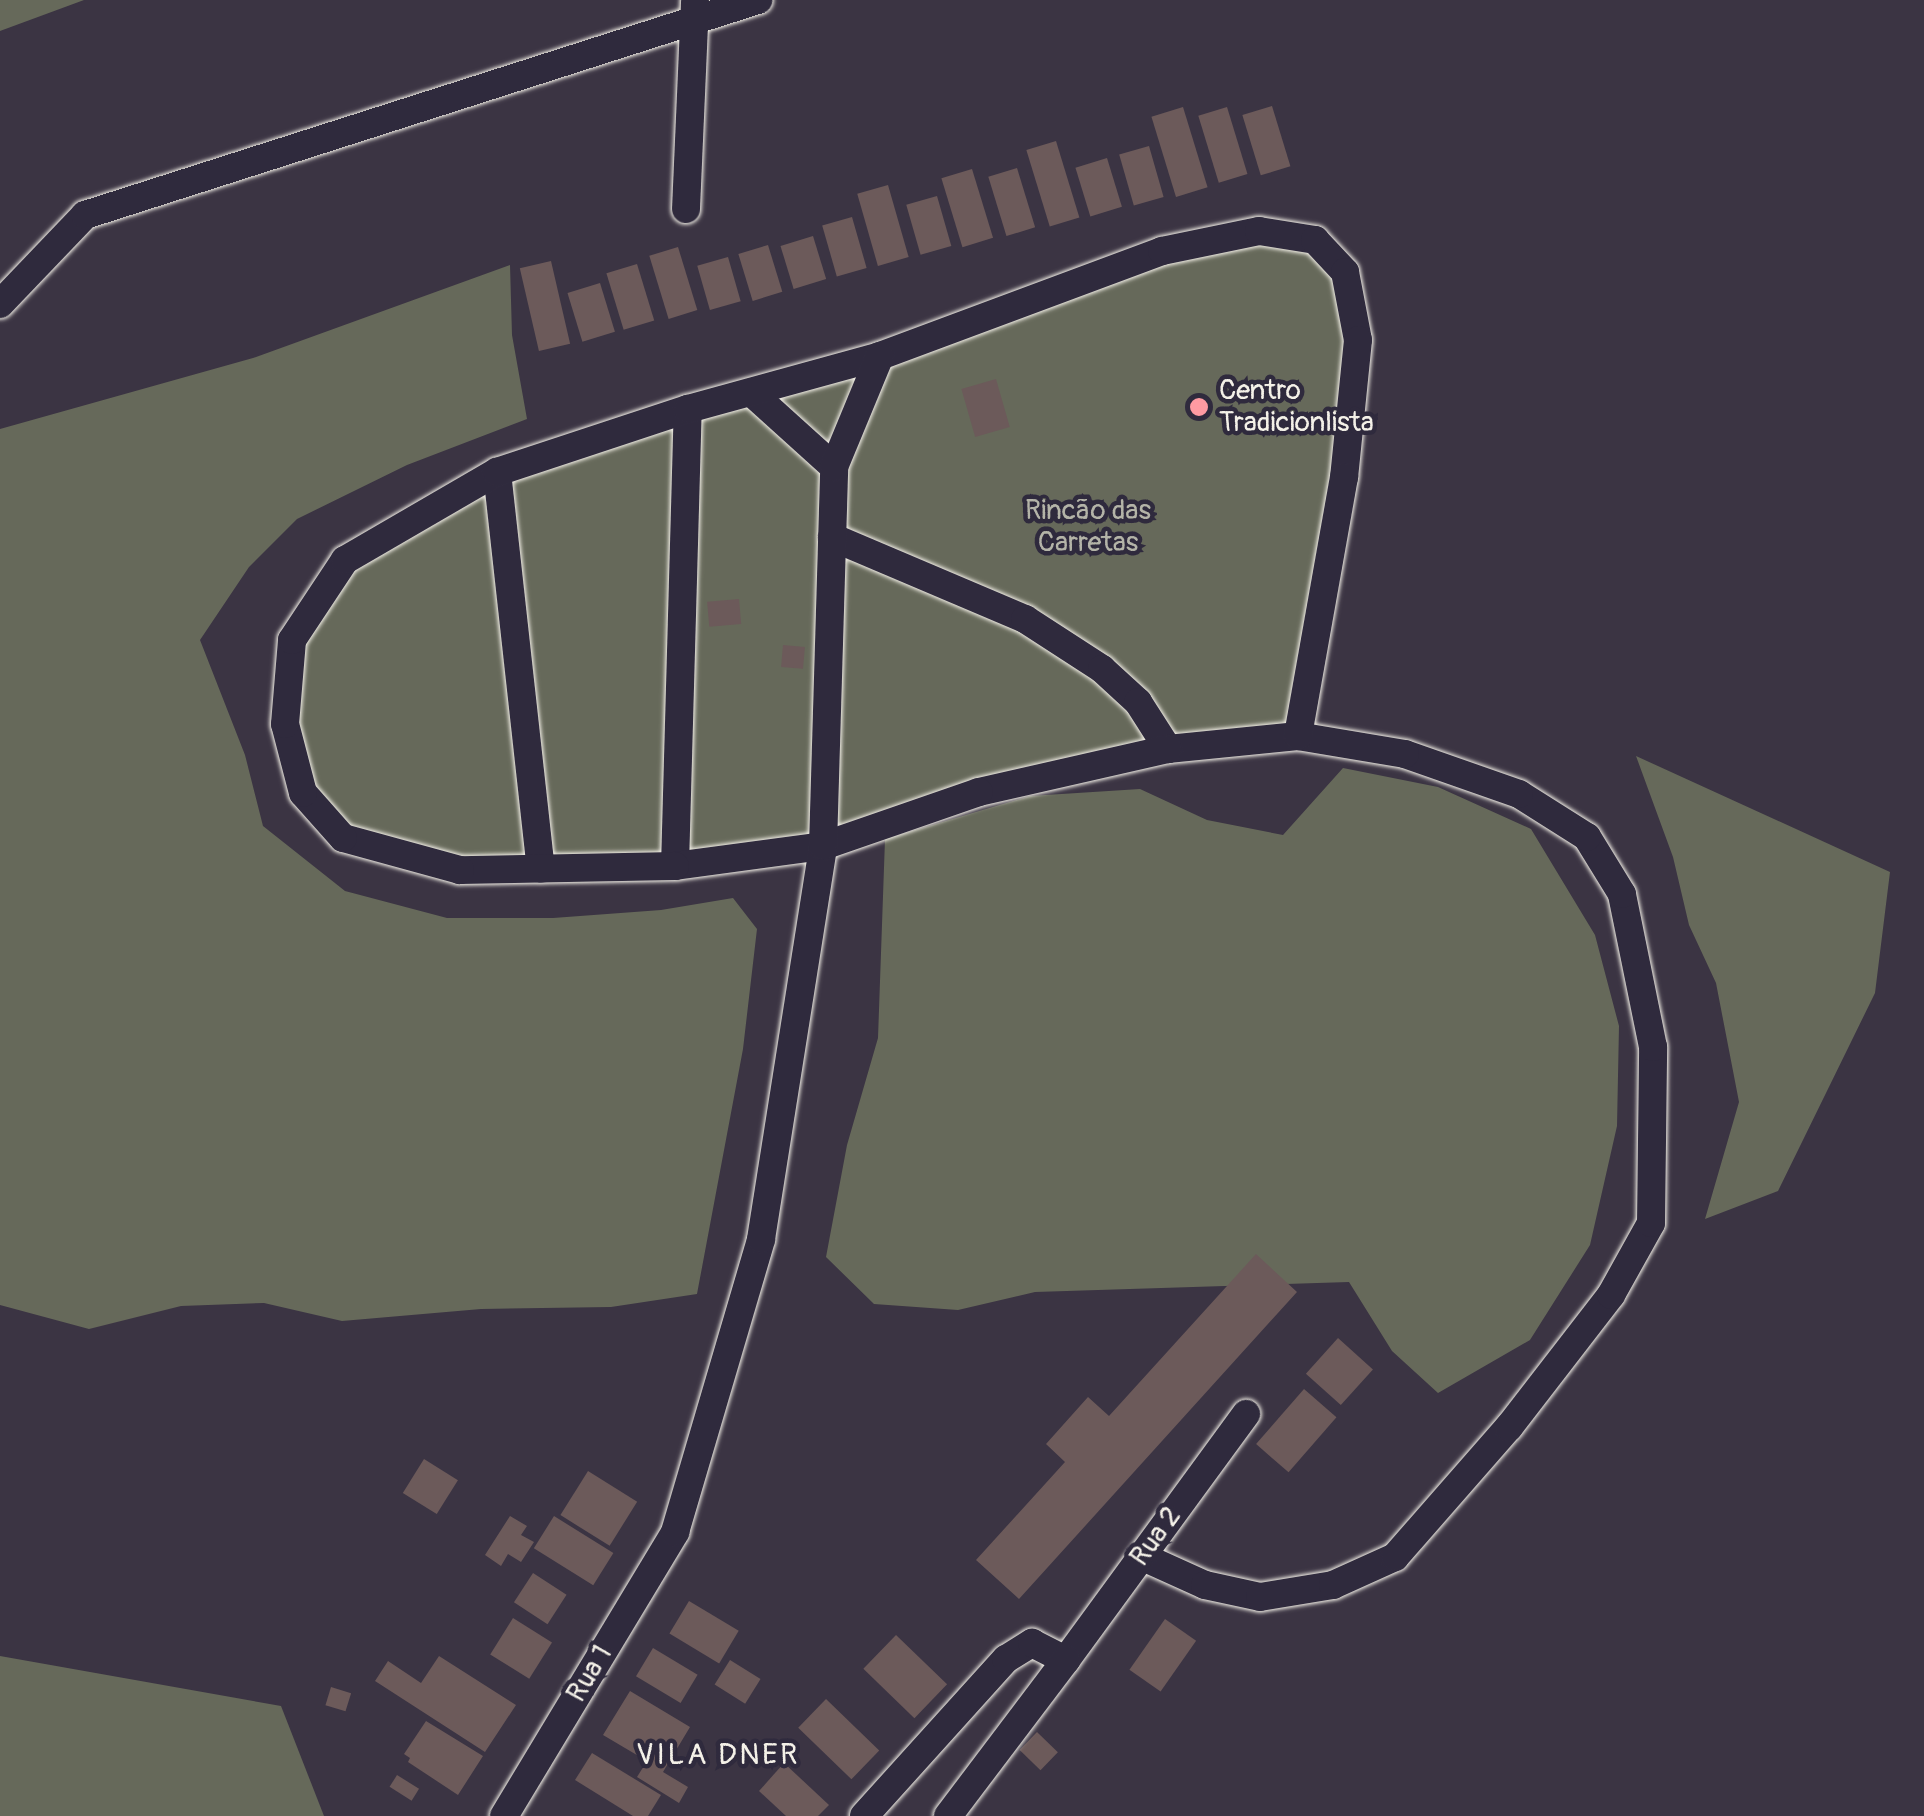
<!DOCTYPE html>
<meta charset="utf-8">
<style>
body{margin:0}
#map{position:relative;width:1924px;height:1816px;overflow:hidden;background:#3b3443;font-family:Pangolin,sans-serif}
div>[style]{position:absolute}
.green>*{inset:0;background:#66695a}
.building>*{inset:0;background:#6c5a5a;transform-origin:0 0}
.roads{filter:drop-shadow(0 0 2px #f4f1e8) drop-shadow(0 0 2px #f4f1e8)}
.street>*{height:28px;margin:-14px;padding:0 14px;transform-origin:14px;border-radius:14px;background:#2f2a3d}
.dots>*{width:28px;height:28px;translate:-50% -50%;box-sizing:border-box;border:5px solid #2f2a3d;border-radius:50%}
span{translate:-50% -50%;white-space:nowrap;text-align:center;line-height:1.15;-webkit-text-stroke:9px #2f2a3d;paint-order:stroke}
.poi-label{font-size:28px;color:#f4f1e8}
.left{translate:0 -50%;text-align:left}
.park-label{font-size:28px;color:#b4b4a8}
.street-label{font-size:28px;color:#f4f1e8}
.neighbourhood-label{font-size:30px;color:#f4f1e8;letter-spacing:2.5px}
</style>
<div id="map">
<div class="green">
<i style="clip-path:polygon(0 0,84px 0,0 31px)"></i>
<i style="clip-path:polygon(1315px 240px,1345px 272px,1358px 340px,1298px 736px,1168px 749px,823px 846px,460px 870px,343px 838px,303px 793px,292px 640px,345px 560px,497px 472px,1162px 251px)"></i>
<i style="clip-path:polygon(510px 265px,512px 335px,527px 419px,407px 465px,297px 519px,249px 567px,200px 640px,245px 755px,263px 826px,345px 891px,447px 918px,553px 918px,661px 910px,733px 898px,757px 929px,743px 1049px,697px 1294px,611px 1307px,481px 1309px,342px 1321px,264px 1303px,181px 1306px,89px 1329px,0 1305px,0 429px,253px 358px)"></i>
<i style="clip-path:polygon(1636px 756px,1890px 872px,1875px 993px,1778px 1191px,1705px 1219px,1739px 1102px,1716px 983px,1689px 925px,1673px 857px)"></i>
<i style="clip-path:polygon(1343px 768px,1438px 787px,1531px 829px,1595px 935px,1619px 1026px,1617px 1126px,1590px 1245px,1530px 1340px,1438px 1393px,1392px 1351px,1349px 1282px,1035px 1292px,958px 1310px,874px 1304px,826px 1257px,847px 1145px,878px 1038px,885px 839px,1030px 796px,1140px 789px,1207px 820px,1283px 835px)"></i>
<i style="clip-path:polygon(0 1656px,281px 1706px,324px 1816px,0 1816px)"></i>
</div>
<div class="building">
<i style="left:1272px;top:106px;width:63px;height:31px;rotate:73deg"></i>
<i style="left:1183px;top:107px;width:84px;height:33px;rotate:73deg"></i>
<i style="left:1227px;top:107px;width:70px;height:30px;rotate:73deg"></i>
<i style="left:1056px;top:141px;width:80px;height:31px;rotate:73deg"></i>
<i style="left:1149px;top:146px;width:53px;height:31px;rotate:74deg"></i>
<i style="left:1107px;top:158px;width:51px;height:33px;rotate:73deg"></i>
<i style="left:1017px;top:168px;width:62px;height:30px;rotate:73deg"></i>
<i style="left:972px;top:169px;width:72px;height:32px;rotate:73deg"></i>
<i style="left:888px;top:185px;width:75px;height:32px;rotate:74deg"></i>
<i style="left:937px;top:196px;width:52px;height:32px;rotate:74deg"></i>
<i style="left:852px;top:217px;width:53px;height:31px;rotate:74deg"></i>
<i style="left:813px;top:236px;width:45px;height:34px;rotate:73deg"></i>
<i style="left:768px;top:245px;width:49px;height:31px;rotate:73deg"></i>
<i style="left:678px;top:247px;width:66px;height:30px;rotate:73deg"></i>
<i style="left:728px;top:257px;width:46px;height:32px;rotate:74deg"></i>
<i style="left:551px;top:261px;width:85px;height:32px;rotate:77deg"></i>
<i style="left:637px;top:264px;width:59px;height:32px;rotate:73deg"></i>
<i style="left:600px;top:283px;width:51px;height:34px;rotate:73deg"></i>
<i style="left:996px;top:379px;width:50px;height:36px;rotate:74deg"></i>
<i style="left:739px;top:599px;width:25px;height:32px;rotate:85deg"></i>
<i style="left:783px;top:645px;width:22px;height:22px;rotate:5deg"></i>
<i style="clip-path:polygon(1256px 1254px,1297px 1292px,1019px 1599px,976px 1560px,1065px 1462px,1046px 1444px,1088px 1397px,1109px 1416px)"></i>
<i style="left:1338px;top:1338px;width:47px;height:48px;rotate:42deg"></i>
<i style="left:1304px;top:1389px;width:43px;height:73px;rotate:41deg"></i>
<i style="left:424px;top:1459px;width:40px;height:40px;rotate:32deg"></i>
<i style="left:588px;top:1471px;width:58px;height:52px;rotate:32deg"></i>
<i style="clip-path:polygon(510px 1516px,527px 1526px,521px 1535px,534px 1542px,521px 1562px,508px 1554px,501px 1566px,485px 1555px)"></i>
<i style="left:554px;top:1516px;width:70px;height:38px;rotate:32deg"></i>
<i style="left:533px;top:1573px;width:40px;height:35px;rotate:33deg"></i>
<i style="left:689px;top:1601px;width:58px;height:38px;rotate:31deg"></i>
<i style="left:513px;top:1618px;width:46px;height:43px;rotate:32deg"></i>
<i style="left:1165px;top:1619px;width:38px;height:62px;rotate:35deg"></i>
<i style="left:896px;top:1635px;width:71px;height:47px;rotate:44deg"></i>
<i style="left:653px;top:1648px;width:52px;height:33px;rotate:31deg"></i>
<i style="clip-path:polygon(439px 1656px,516px 1705px,485px 1752px,375px 1681px,388px 1661px,421px 1683px)"></i>
<i style="left:730px;top:1660px;width:36px;height:29px;rotate:32deg"></i>
<i style="left:331px;top:1687px;width:21px;height:19px;rotate:17deg"></i>
<i style="clip-path:polygon(630px 1691px,690px 1727px,663px 1772px,688px 1787px,679px 1803px,637px 1777px,647px 1761px,603px 1735px)"></i>
<i style="left:826px;top:1699px;width:74px;height:40px;rotate:44deg"></i>
<i style="clip-path:polygon(426px 1721px,483px 1756px,458px 1795px,408px 1762px,410px 1758px,404px 1754px)"></i>
<i style="left:1037px;top:1732px;width:29px;height:25px;rotate:44deg"></i>
<i style="clip-path:polygon(592px 1753px,661px 1795px,648px 1816px,633px 1816px,575px 1780px)"></i>
<i style="clip-path:polygon(784px 1763px,829px 1805px,818px 1816px,786px 1816px,759px 1791px)"></i>
<i style="left:397px;top:1775px;width:26px;height:14px;rotate:32deg"></i>
</div>
<div class="roads">
<div class="street">
<i style="left:686px;top:209px;width:208px;rotate:-87.5deg"></i>
<i style="left:0;top:304px;width:123px;rotate:-46.3deg"></i>
<i style="left:85px;top:215px;width:707px;rotate:-17.72deg"></i>
<i style="left:752px;top:393px;width:110px;rotate:42.1deg"></i>
<i style="left:497px;top:472px;width:399px;rotate:83.7deg"></i>
<i style="left:832px;top:537px;width:210px;rotate:23deg"></i>
<i style="left:1025px;top:619px;width:92px;rotate:33deg"></i>
<i style="left:1102px;top:669px;width:49px;rotate:42.5deg"></i>
<i style="left:1138px;top:702px;width:56px;rotate:57.4deg"></i>
<i style="left:675px;top:866px;width:457px;rotate:-88.4deg"></i>
<i style="left:1143px;top:1557px;width:68px;rotate:24.3deg"></i>
<i style="left:1205px;top:1585px;width:56px;rotate:12.3deg"></i>
<i style="left:1260px;top:1597px;width:74px;rotate:-9.3deg"></i>
<i style="left:1333px;top:1585px;width:68px;rotate:-24.3deg"></i>
<i style="left:1395px;top:1557px;width:173px;rotate:-48.8deg"></i>
<i style="left:1509px;top:1427px;width:167px;rotate:-52.3deg"></i>
<i style="left:1611px;top:1295px;width:82px;rotate:-60.9deg"></i>
<i style="left:1651px;top:1223px;width:176px;rotate:-89.3deg"></i>
<i style="left:1653px;top:1047px;width:156px;rotate:-101.5deg"></i>
<i style="left:1622px;top:894px;width:67px;rotate:-121.6deg"></i>
<i style="left:1587px;top:837px;width:80px;rotate:-147.7deg"></i>
<i style="left:1519px;top:794px;width:121px;rotate:-160.7deg"></i>
<i style="left:1405px;top:754px;width:109px;rotate:-170.5deg"></i>
<i style="left:1298px;top:736px;width:131px;rotate:174.3deg"></i>
<i style="left:1168px;top:749px;width:194px;rotate:167.2deg"></i>
<i style="left:979px;top:792px;width:165px;rotate:160.9deg"></i>
<i style="left:823px;top:846px;width:149px;rotate:172.3deg"></i>
<i style="left:675px;top:866px;width:215px;rotate:178.9deg"></i>
<i style="left:460px;top:870px;width:121px;rotate:-164.7deg"></i>
<i style="left:343px;top:838px;width:60px;rotate:-131.6deg"></i>
<i style="left:303px;top:793px;width:71px;rotate:-104.6deg"></i>
<i style="left:285px;top:724px;width:84px;rotate:-85.2deg"></i>
<i style="left:292px;top:640px;width:96px;rotate:-56.5deg"></i>
<i style="left:345px;top:560px;width:176px;rotate:-30.1deg"></i>
<i style="left:497px;top:472px;width:201px;rotate:-18.3deg"></i>
<i style="left:688px;top:409px;width:199px;rotate:-15.4deg"></i>
<i style="left:880px;top:356px;width:301px;rotate:-20.4deg"></i>
<i style="left:1162px;top:251px;width:99px;rotate:-11.7deg"></i>
<i style="left:1259px;top:231px;width:57px;rotate:9.1deg"></i>
<i style="left:1315px;top:240px;width:44px;rotate:46.8deg"></i>
<i style="left:1345px;top:272px;width:69px;rotate:79.2deg"></i>
<i style="left:1358px;top:340px;width:138px;rotate:95.8deg"></i>
<i style="left:1344px;top:477px;width:263px;rotate:100.1deg"></i>
<i style="left:504px;top:1816px;width:332px;rotate:-58.9deg"></i>
<i style="left:675px;top:1532px;width:305px;rotate:-73.6deg"></i>
<i style="left:761px;top:1239px;width:398px;rotate:-81deg"></i>
<i style="left:823px;top:846px;width:379px;rotate:-88.3deg"></i>
<i style="left:834px;top:467px;width:120px;rotate:-67.5deg"></i>
<i style="left:864px;top:1816px;width:212px;rotate:-47.9deg"></i>
<i style="left:1006px;top:1659px;width:31px;rotate:-32deg"></i>
<i style="left:1032px;top:1643px;width:38px;rotate:27deg"></i>
<i style="left:1066px;top:1660px;width:305px;rotate:-53.8deg"></i>
<i style="left:948px;top:1816px;width:196px;rotate:-52.9deg"></i>
</div>
</div>
<div class="dots">
<i style="left:1199px;top:407px;background:#ff9aa2"></i>
</div>
<div class="poi-label">
<span class="left" style="left:1219px;top:407px">Centro<br>Tradicionlista</span>
</div>
<div class="park-label">
<span style="left:1088px;top:527px">Rincão das<br>Carretas</span>
</div>
<div class="street-label">
<span style="left:1156px;top:1537px;rotate:-54deg">Rua 2</span>
<span style="left:590px;top:1674px;rotate:-59deg">Rua 1</span>
</div>
<div class="neighbourhood-label">
<span style="left:718px;top:1755px">VILA DNER</span>
</div>
</div>
